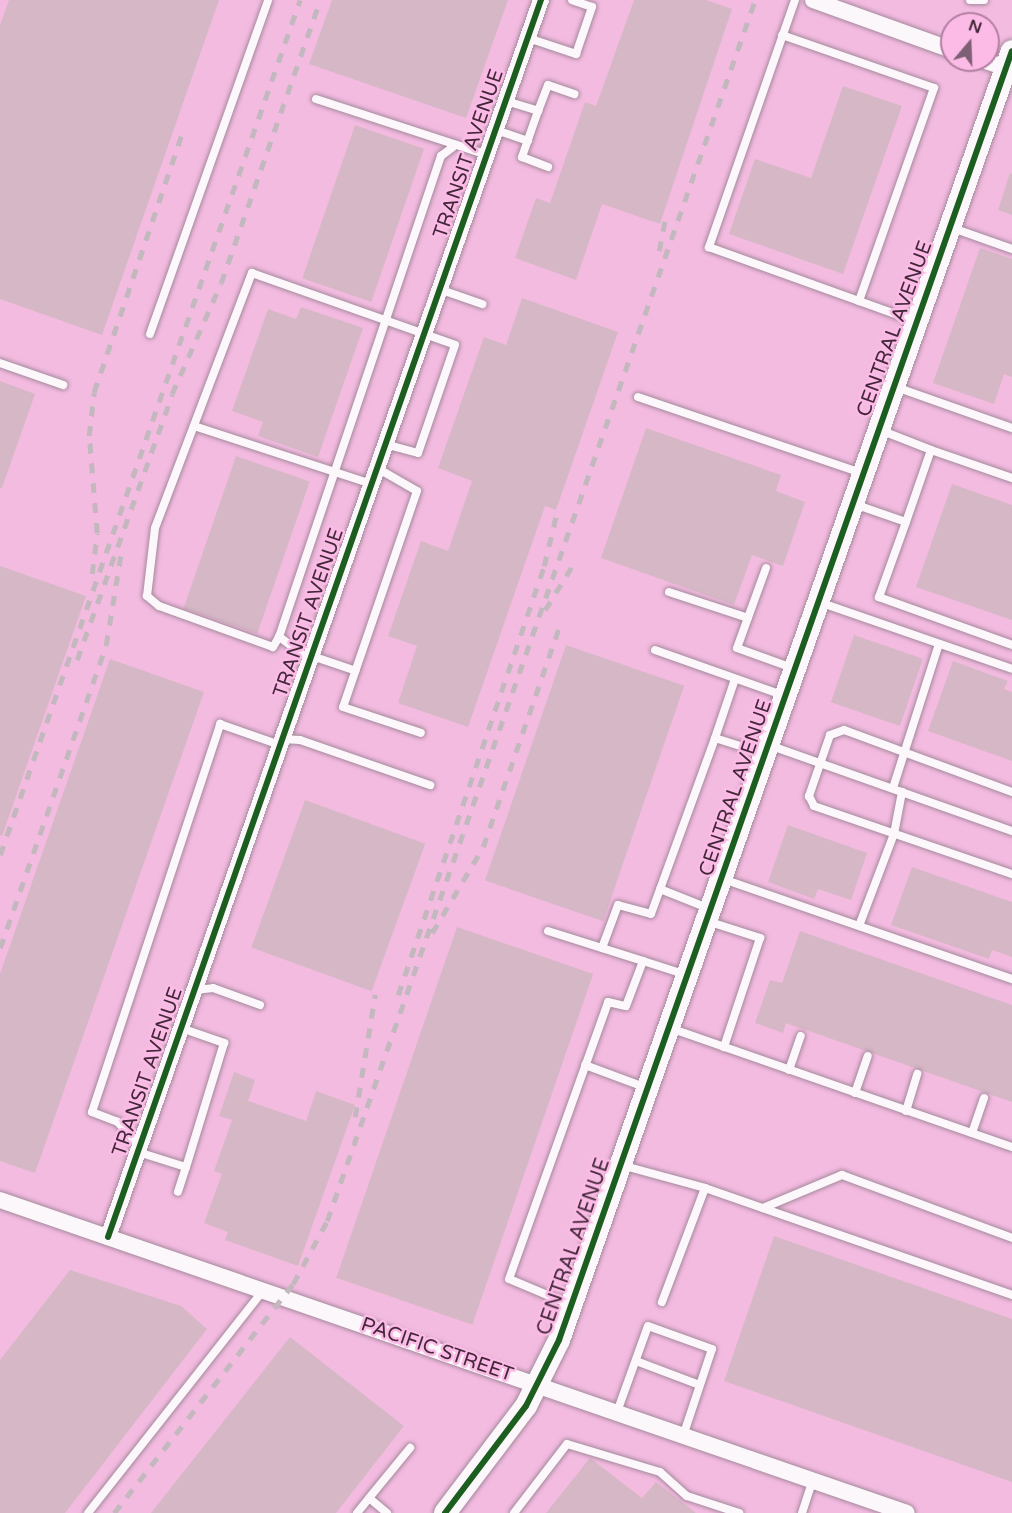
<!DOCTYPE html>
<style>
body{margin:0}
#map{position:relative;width:1012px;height:1513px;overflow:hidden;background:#edc9e1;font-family:"Varela Round",sans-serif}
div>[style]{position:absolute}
.built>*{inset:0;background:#f4bbe1}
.building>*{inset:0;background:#d6b7c6;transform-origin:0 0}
.roads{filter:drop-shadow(0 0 2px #a48a9c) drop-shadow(0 0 2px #a48a9c)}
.lane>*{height:8px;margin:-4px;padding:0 4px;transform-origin:4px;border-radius:4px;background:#fcf7fa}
.street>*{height:16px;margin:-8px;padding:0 8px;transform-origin:8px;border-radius:8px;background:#fcf7fa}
.secondary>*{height:22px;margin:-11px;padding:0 11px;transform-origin:11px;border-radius:11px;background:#fcf7fa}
.rail>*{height:4.5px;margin-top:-2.25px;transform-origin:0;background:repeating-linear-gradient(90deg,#c2b8be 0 10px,transparent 0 20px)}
.cycleway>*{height:6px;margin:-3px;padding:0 3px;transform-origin:3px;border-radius:3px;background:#1b5e20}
span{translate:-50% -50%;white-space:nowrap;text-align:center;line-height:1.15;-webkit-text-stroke:5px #fcbae6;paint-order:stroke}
.street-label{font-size:20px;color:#422839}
.north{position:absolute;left:940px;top:12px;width:60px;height:60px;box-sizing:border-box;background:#fcbae6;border:2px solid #b280a1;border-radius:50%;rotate:19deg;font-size:16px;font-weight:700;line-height:24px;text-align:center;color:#422839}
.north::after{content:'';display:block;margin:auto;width:21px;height:27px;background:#7e6074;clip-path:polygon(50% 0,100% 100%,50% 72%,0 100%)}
</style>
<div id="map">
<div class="built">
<i style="clip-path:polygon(evenodd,0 0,1012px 0,1012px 1513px,0 1513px,0 0,952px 24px,988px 24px,988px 60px,952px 60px,952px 24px)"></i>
</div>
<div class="building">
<i style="clip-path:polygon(9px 0,219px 0,102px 335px,0 299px,0 25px)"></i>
<i style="clip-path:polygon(332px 0,508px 0,466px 118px,309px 64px)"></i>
<i style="clip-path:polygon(634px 0,706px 0,732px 9px,660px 224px,602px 204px,576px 280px,515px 258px,536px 198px,550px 203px,585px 102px,596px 106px,600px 95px)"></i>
<i style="clip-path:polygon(843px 86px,902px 106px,843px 274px,729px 234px,755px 159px,811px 178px)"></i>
<i style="left:355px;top:125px;width:73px;height:162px;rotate:19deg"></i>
<i style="clip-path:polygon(1010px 173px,1012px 174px,1012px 215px,998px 210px)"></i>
<i style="clip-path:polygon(980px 248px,1012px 259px,1012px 377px,1004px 374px,994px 404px,933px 383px)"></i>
<i style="clip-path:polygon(522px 298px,618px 332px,556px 510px,545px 506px,468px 727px,398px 703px,417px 646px,388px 636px,421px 541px,448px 551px,472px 481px,438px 468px,484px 337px,506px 345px)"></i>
<i style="clip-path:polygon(301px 307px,363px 328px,318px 457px,258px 436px,263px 422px,232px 411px,268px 309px,296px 319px)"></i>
<i style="clip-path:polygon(0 381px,35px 394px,2px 488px,0 488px)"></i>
<i style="clip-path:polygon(646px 428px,781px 475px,776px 491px,805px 502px,783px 566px,752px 555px,734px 605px,601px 558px)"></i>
<i style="left:236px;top:456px;width:78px;height:161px;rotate:19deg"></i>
<i style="clip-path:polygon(952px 484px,1012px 505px,1012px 620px,916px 587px)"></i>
<i style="clip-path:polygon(0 566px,86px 596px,2px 836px,0 835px)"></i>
<i style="left:854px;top:635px;width:73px;height:71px;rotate:19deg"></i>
<i style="left:566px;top:645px;width:125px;height:249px;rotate:19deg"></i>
<i style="clip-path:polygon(110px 659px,204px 692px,35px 1173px,0 1161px,0 974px)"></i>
<i style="clip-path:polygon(953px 661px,1008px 681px,1004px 689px,1012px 692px,1012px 761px,928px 731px)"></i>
<i style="left:305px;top:800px;width:128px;height:157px;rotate:20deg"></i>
<i style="clip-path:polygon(788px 825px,867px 853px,851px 900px,818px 889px,814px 899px,768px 882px)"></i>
<i style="clip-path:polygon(912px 867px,1012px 902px,1012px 957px,992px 950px,989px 959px,891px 925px)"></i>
<i style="left:457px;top:927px;width:144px;height:371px;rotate:19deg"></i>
<i style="clip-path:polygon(800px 931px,1012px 1005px,1012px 1102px,786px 1023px,783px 1033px,755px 1023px,770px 980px,782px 983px)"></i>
<i style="clip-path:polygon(234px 1072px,255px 1080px,248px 1101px,306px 1121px,316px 1091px,355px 1105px,298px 1266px,225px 1240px,228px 1232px,204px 1223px,222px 1174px,214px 1171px,232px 1120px,219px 1116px)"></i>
<i style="clip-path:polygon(774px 1236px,1012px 1319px,1012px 1482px,724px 1381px)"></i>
<i style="clip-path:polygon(70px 1270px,181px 1306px,207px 1329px,65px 1513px,0 1513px,0 1360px)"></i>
<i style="clip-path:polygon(290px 1337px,404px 1426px,336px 1513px,151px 1513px)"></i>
<i style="clip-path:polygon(590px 1458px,642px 1498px,656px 1482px,696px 1513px,546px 1513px)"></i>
</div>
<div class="roads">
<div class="lane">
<i style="left:795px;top:0;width:262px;rotate:109.2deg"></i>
<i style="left:709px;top:247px;width:219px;rotate:19.8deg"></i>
<i style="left:970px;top:0;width:14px"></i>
<i style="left:782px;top:35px;width:161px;rotate:19.2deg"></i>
<i style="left:934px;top:88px;width:226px;rotate:109.4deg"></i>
<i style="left:528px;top:38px;width:51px;rotate:18.4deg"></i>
<i style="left:576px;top:54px;width:50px;rotate:-71.2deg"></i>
<i style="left:592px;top:7px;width:21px;rotate:-161deg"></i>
<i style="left:316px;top:99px;width:180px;rotate:18.1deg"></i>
<i style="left:506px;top:101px;width:34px;rotate:17deg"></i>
<i style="left:538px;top:111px;width:28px;rotate:-69deg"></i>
<i style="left:548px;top:85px;width:28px;rotate:19deg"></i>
<i style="left:538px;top:111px;width:49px;rotate:109.2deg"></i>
<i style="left:522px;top:157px;width:28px;rotate:21deg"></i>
<i style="left:496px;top:130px;width:34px;rotate:19deg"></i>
<i style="left:950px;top:227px;width:66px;rotate:19.5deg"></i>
<i style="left:439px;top:289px;width:46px;rotate:19.2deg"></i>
<i style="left:150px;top:334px;width:354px;rotate:-70.5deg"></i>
<i style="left:0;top:363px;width:67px;rotate:19.2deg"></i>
<i style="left:896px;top:387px;width:123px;rotate:19.5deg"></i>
<i style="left:638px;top:397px;width:236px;rotate:18.8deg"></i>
<i style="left:194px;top:426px;width:186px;rotate:18.1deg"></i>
<i style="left:880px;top:430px;width:55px;rotate:21.4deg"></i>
<i style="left:377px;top:468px;width:46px;rotate:29.9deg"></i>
<i style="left:417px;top:491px;width:228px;rotate:108.9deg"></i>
<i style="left:343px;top:707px;width:82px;rotate:18.4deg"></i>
<i style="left:854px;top:504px;width:55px;rotate:19.1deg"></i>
<i style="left:906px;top:522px;width:80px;rotate:109.8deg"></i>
<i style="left:879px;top:597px;width:141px;rotate:19.8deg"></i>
<i style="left:906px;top:522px;width:76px;rotate:-70.9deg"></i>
<i style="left:931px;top:450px;width:86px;rotate:19.1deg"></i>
<i style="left:766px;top:568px;width:85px;rotate:109.9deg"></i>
<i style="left:737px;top:648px;width:62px;rotate:19.9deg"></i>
<i style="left:669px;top:592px;width:83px;rotate:18.2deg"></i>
<i style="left:819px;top:602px;width:204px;rotate:19.1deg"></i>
<i style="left:279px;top:637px;width:12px;rotate:121deg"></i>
<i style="left:273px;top:647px;width:121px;rotate:-160.2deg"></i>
<i style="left:159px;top:606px;width:16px;rotate:-140deg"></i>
<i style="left:147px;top:596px;width:68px;rotate:-83.3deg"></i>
<i style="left:155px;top:528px;width:273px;rotate:-69.2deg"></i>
<i style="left:252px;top:273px;width:215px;rotate:19.5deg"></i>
<i style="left:455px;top:345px;width:114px;rotate:108.9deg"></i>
<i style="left:418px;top:453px;width:34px;rotate:-165deg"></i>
<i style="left:655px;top:650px;width:138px;rotate:19.5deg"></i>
<i style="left:312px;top:656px;width:46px;rotate:18.8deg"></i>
<i style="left:310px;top:660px;width:39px;rotate:-143deg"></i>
<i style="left:279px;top:637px;width:508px;rotate:-71.39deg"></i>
<i style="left:441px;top:156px;width:15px;rotate:-37deg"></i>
<i style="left:715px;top:738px;width:62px;rotate:-71.3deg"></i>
<i style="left:282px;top:739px;width:18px;rotate:3deg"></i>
<i style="left:300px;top:740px;width:138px;rotate:19.1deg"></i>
<i style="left:769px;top:745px;width:258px;rotate:19.5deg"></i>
<i style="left:893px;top:788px;width:151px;rotate:-72.3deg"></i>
<i style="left:1012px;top:792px;width:179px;rotate:-159.7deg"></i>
<i style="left:844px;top:730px;width:15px;rotate:160deg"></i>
<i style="left:830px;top:735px;width:65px;rotate:109deg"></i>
<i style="left:809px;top:796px;width:11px;rotate:63deg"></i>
<i style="left:814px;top:806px;width:209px;rotate:19deg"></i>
<i style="left:723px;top:879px;width:306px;rotate:19.1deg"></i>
<i style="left:660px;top:889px;width:54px;rotate:21.8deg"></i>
<i style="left:707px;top:921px;width:56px;rotate:17.8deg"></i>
<i style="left:760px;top:938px;width:115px;rotate:108.3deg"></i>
<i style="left:859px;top:926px;width:98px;rotate:-69.2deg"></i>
<i style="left:894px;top:834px;width:43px;rotate:-79.2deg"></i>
<i style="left:548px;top:931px;width:100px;rotate:17.5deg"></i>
<i style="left:602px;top:948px;width:46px;rotate:-69.6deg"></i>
<i style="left:618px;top:905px;width:34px;rotate:15deg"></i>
<i style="left:651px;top:914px;width:187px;rotate:-70deg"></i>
<i style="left:715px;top:738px;width:52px;rotate:17.7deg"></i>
<i style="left:195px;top:990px;width:18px;rotate:-6deg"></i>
<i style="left:213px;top:988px;width:50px;rotate:19.9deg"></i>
<i style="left:181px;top:1028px;width:46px;rotate:19.2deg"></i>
<i style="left:224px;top:1043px;width:130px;rotate:107deg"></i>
<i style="left:670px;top:1028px;width:362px;rotate:19.2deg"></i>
<i style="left:585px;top:1065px;width:66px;rotate:20.4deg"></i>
<i style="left:789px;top:1070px;width:36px;rotate:-71deg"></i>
<i style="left:855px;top:1093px;width:39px;rotate:-71deg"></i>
<i style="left:906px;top:1111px;width:39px;rotate:-73deg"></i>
<i style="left:972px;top:1133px;width:37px;rotate:-71deg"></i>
<i style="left:140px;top:1146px;width:33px;rotate:-133deg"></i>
<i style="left:118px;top:1122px;width:28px;rotate:-159deg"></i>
<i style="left:92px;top:1112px;width:409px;rotate:-71.7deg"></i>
<i style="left:220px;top:724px;width:64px;rotate:19.3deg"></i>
<i style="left:138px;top:1152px;width:50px;rotate:17.4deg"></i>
<i style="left:186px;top:1167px;width:26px;rotate:108deg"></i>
<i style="left:621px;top:1165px;width:87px;rotate:15.3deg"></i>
<i style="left:705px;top:1188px;width:122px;rotate:110.7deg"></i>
<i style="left:705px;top:1188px;width:325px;rotate:19.2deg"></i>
<i style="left:763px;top:1208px;width:86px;rotate:-22.7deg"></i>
<i style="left:842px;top:1175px;width:181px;rotate:20.3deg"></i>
<i style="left:571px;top:1305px;width:67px;rotate:-157.2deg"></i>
<i style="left:509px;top:1279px;width:294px;rotate:-70.3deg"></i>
<i style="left:608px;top:1002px;width:18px;rotate:13deg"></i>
<i style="left:626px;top:1006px;width:48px;rotate:-69.3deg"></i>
<i style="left:643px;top:961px;width:46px;rotate:17.7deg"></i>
<i style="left:636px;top:1361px;width:68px;rotate:20.6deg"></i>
<i style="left:617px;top:1412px;width:91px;rotate:-70.2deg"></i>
<i style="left:648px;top:1326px;width:68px;rotate:19.8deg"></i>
<i style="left:712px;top:1349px;width:92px;rotate:108.4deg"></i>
<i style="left:88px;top:1513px;width:283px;rotate:-51.8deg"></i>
<i style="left:357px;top:1513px;width:19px;rotate:-51deg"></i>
<i style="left:387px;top:1513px;width:23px;rotate:-140deg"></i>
<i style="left:369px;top:1498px;width:65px;rotate:-50.6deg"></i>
<i style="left:514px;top:1513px;width:87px;rotate:-52.5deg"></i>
<i style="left:567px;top:1444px;width:97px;rotate:16.8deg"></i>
<i style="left:660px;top:1472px;width:36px;rotate:42deg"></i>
<i style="left:687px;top:1496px;width:55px;rotate:18.1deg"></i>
<i style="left:802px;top:1513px;width:35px;rotate:-72deg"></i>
</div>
<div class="street">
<i style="left:813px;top:0;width:148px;rotate:19.8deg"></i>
<i style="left:982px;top:60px;width:32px;rotate:18deg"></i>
<i style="left:0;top:1200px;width:959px;rotate:19.04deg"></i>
<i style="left:108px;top:1237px;width:1311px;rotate:-70.71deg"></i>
</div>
<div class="secondary">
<i style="left:445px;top:1513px;width:134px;rotate:-52.9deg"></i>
<i style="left:526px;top:1406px;width:74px;rotate:-63.4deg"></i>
<i style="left:559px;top:1340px;width:1366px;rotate:-70.64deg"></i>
</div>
</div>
<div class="rail">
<i style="left:659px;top:251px;width:32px;rotate:-79deg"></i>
<i style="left:92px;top:574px;width:41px;rotate:-83deg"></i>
<i style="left:97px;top:533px;width:97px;rotate:-94.7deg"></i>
<i style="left:89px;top:436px;width:44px;rotate:-83.5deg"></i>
<i style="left:94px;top:392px;width:277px;rotate:-71.2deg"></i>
<i style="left:545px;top:610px;width:55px;rotate:-58.3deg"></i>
<i style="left:77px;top:660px;width:282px;rotate:-70.3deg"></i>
<i style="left:172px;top:394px;width:121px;rotate:-66.2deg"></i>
<i style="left:221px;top:283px;width:300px;rotate:-70.7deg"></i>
<i style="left:0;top:855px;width:906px;rotate:-70.67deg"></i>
<i style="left:432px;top:933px;width:100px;rotate:-59.3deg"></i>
<i style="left:483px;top:847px;width:235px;rotate:-70.9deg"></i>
<i style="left:0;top:948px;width:321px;rotate:-70.7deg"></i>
<i style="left:106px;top:645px;width:93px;rotate:-80.7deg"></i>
<i style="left:398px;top:995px;width:453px;rotate:-71.2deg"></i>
<i style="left:544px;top:566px;width:51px;rotate:-76.5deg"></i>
<i style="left:355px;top:1117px;width:124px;rotate:-80.7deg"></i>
<i style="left:114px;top:1513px;width:291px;rotate:-52deg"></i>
<i style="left:293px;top:1284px;width:72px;rotate:-61.6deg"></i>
<i style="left:327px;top:1221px;width:1294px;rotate:-70.68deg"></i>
</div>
<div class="cycleway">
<i style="left:108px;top:1237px;width:1311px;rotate:-70.71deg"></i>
<i style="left:445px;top:1513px;width:134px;rotate:-52.9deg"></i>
<i style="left:526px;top:1406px;width:74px;rotate:-63.4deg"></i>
<i style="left:559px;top:1340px;width:1366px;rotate:-70.64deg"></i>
</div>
<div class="street-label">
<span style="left:469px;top:154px;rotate:-71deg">TRANSIT AVENUE</span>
<span style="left:895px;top:329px;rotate:-70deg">CENTRAL AVENUE</span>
<span style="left:309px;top:613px;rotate:-71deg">TRANSIT AVENUE</span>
<span style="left:736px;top:788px;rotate:-71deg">CENTRAL AVENUE</span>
<span style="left:148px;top:1072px;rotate:-71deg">TRANSIT AVENUE</span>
<span style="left:574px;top:1247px;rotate:-71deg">CENTRAL AVENUE</span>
<span style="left:437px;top:1350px;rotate:19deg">PACIFIC STREET</span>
</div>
<div class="north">N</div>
</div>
